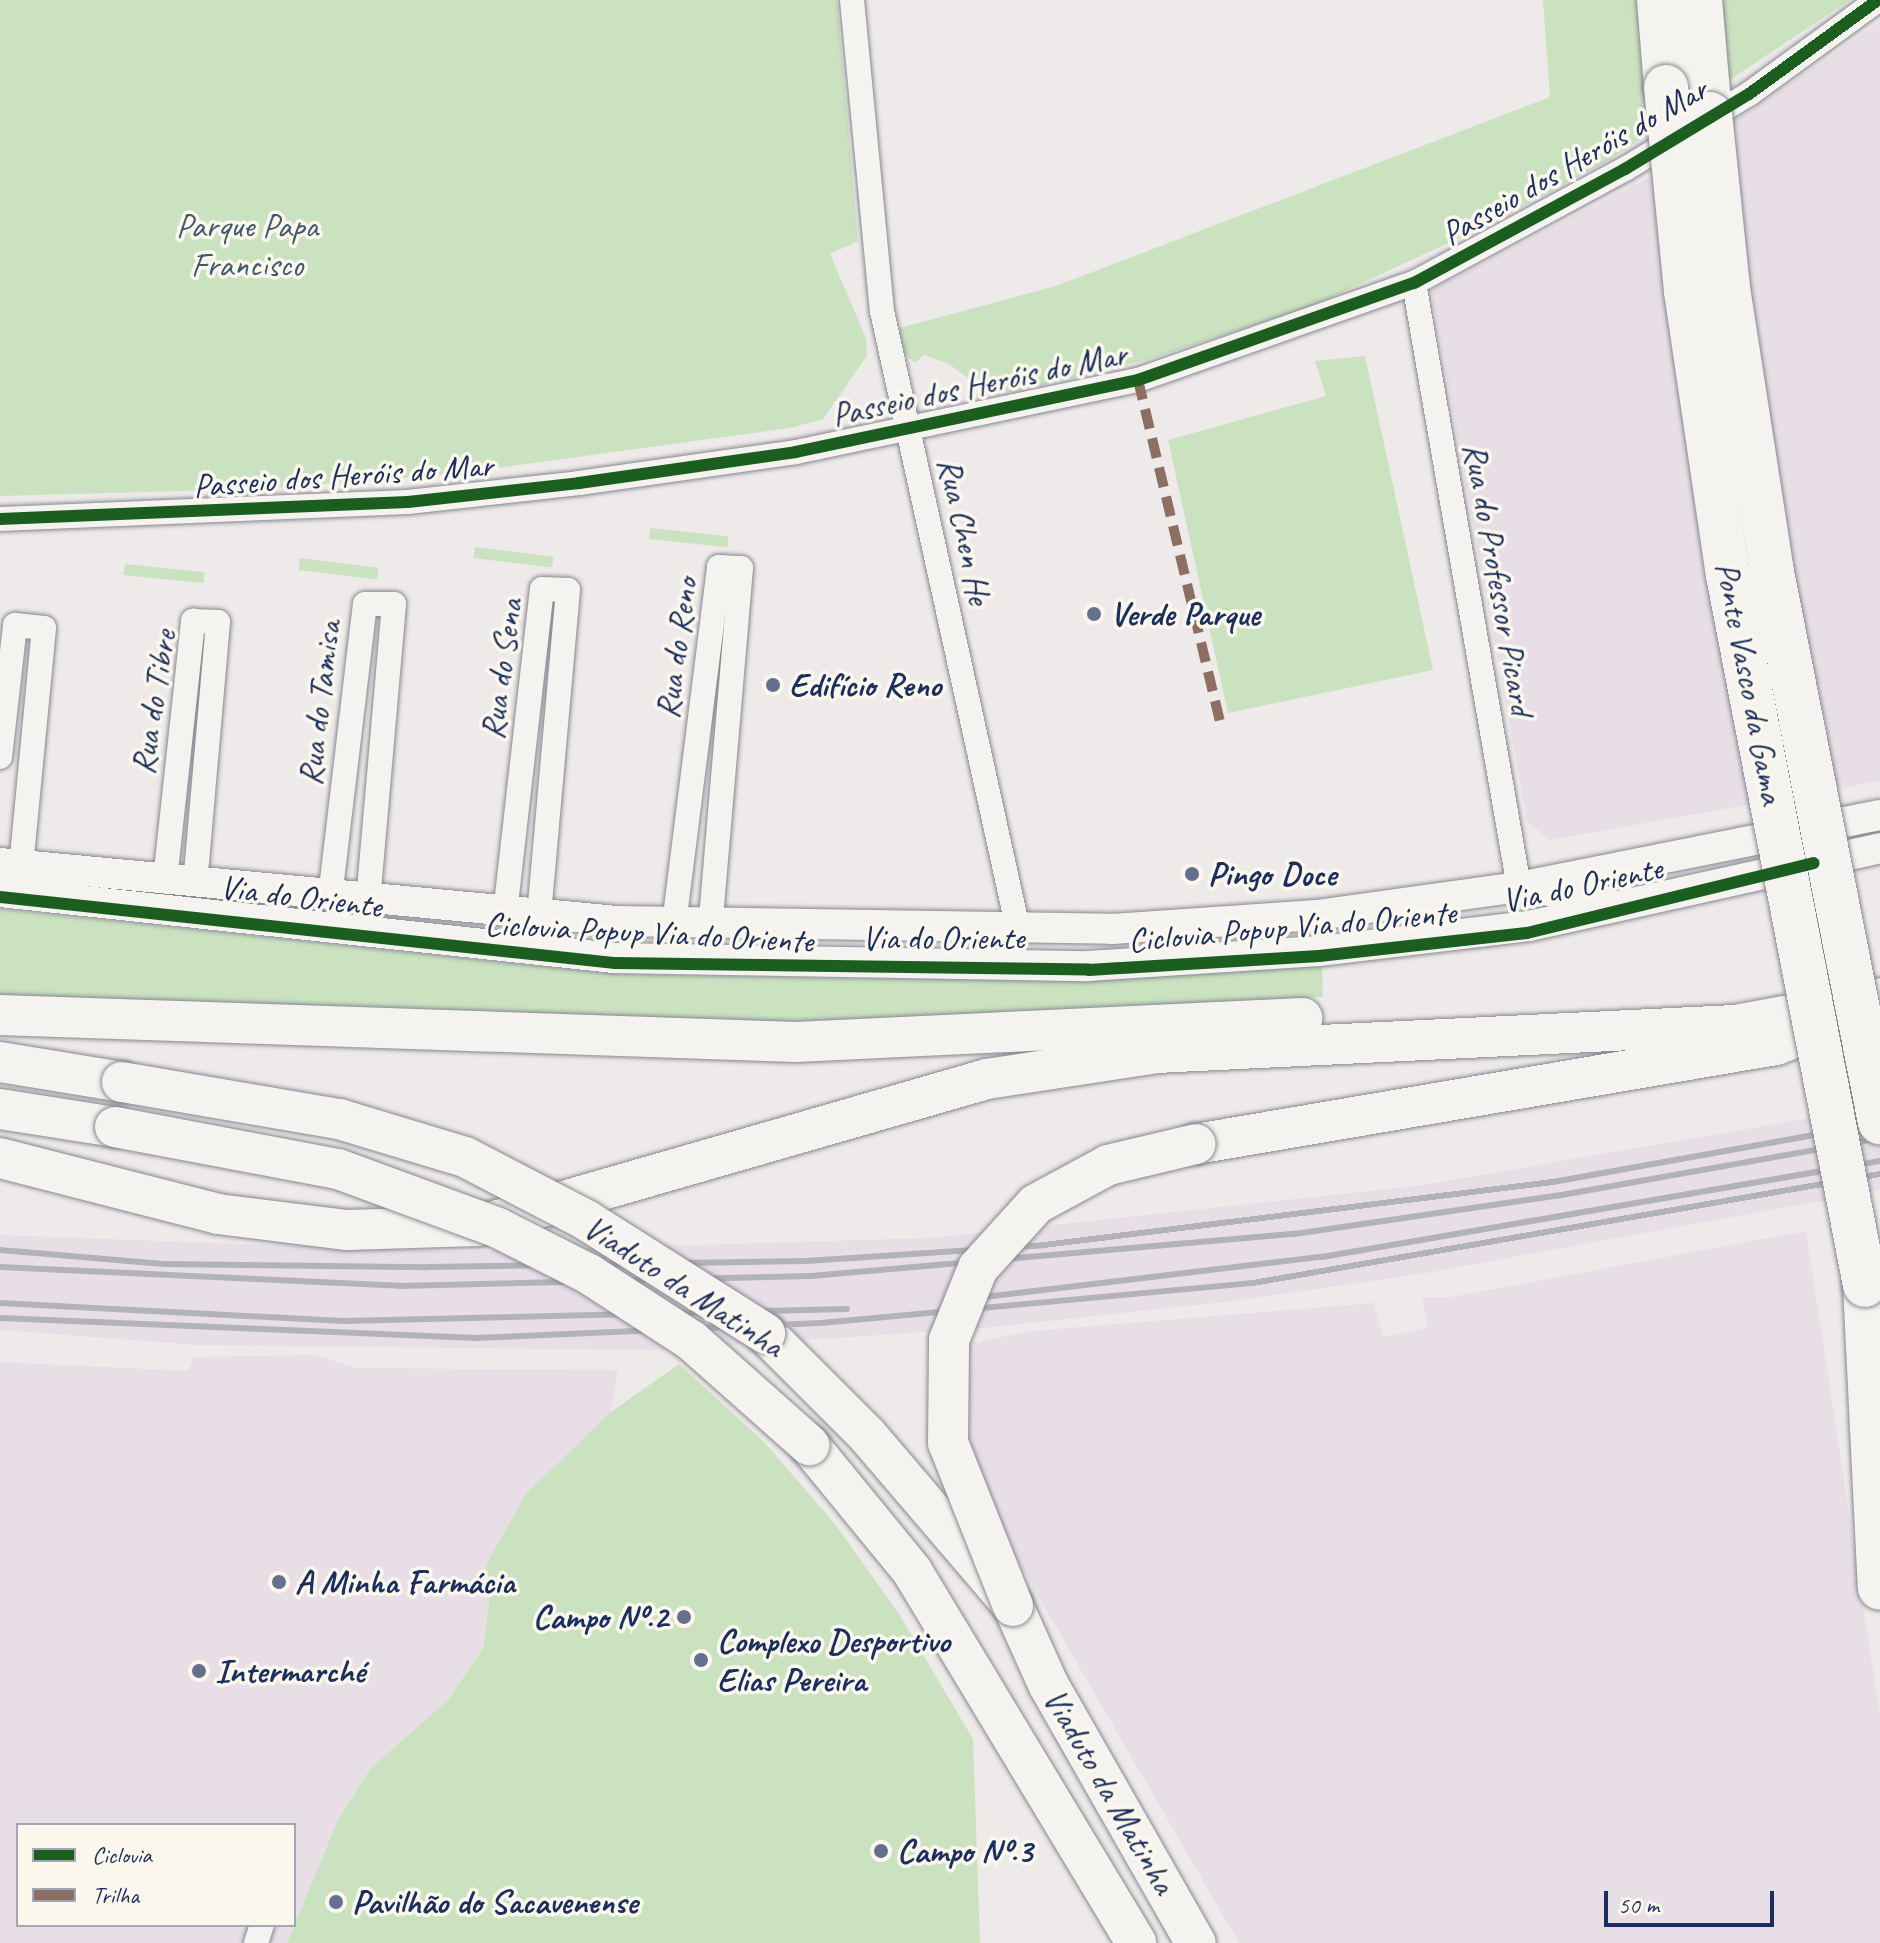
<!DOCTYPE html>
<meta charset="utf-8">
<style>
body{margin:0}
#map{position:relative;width:1880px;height:1943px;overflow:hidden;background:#eeeaea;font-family:Caveat,sans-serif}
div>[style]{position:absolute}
.built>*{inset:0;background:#e8dee6}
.green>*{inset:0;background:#cae2bf;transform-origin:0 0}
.roads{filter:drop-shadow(0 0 2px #868891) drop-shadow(0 0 2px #868891)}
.minor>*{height:24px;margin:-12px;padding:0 12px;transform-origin:12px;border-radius:12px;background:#f5f3f0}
.tertiary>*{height:30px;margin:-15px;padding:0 15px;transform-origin:15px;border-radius:15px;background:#f5f3f0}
.trunk>*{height:40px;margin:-20px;padding:0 20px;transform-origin:20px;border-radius:20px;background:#f5f3f0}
.motorway>*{height:44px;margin:-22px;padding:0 22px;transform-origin:22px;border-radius:22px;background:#f5f3f0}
.rail>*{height:6px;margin:-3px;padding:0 3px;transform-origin:3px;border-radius:3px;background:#b2b3b6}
.bridges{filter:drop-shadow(0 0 2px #868891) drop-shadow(0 0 2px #868891)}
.trunk-bridge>*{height:40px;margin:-20px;padding:0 20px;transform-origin:20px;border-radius:20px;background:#f5f3f0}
.motorway-bridge>*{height:44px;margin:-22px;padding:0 22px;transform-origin:22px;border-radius:22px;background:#f5f3f0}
.quiet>*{height:10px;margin-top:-5px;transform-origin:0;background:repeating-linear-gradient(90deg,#8d6e63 0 20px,transparent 0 30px)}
.cycleway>*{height:12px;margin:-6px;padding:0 6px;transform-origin:6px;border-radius:6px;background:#1b5e20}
.dots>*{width:22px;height:22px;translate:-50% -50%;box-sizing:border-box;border:4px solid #fbf7ec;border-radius:50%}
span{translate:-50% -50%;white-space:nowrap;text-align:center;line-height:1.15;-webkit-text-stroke:7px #fbf7ec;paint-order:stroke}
.street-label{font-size:34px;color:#1b2f5e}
.park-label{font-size:34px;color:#3f5a6d}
.poi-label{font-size:34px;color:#1b2f5e;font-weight:700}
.left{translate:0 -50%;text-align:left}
.right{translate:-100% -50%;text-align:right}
.legend{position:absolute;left:16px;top:1823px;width:280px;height:104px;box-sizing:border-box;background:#fbf7ec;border:2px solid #a1a7b3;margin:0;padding:10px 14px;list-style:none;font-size:24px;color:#1b2f5e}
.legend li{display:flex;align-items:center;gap:16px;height:40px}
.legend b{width:40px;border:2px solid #a1a7b3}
.scale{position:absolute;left:1604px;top:1891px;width:170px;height:36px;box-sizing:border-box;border:4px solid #1b2f5e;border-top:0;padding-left:10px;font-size:24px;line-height:28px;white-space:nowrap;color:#1b2f5e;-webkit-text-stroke:6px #fbf7ec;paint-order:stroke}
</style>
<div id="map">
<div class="built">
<i style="clip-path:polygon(1880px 22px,1880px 781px,1550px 840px,1527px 822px,1431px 290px,1660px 172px)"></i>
<i style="clip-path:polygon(1880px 1106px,1880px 1190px,1426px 1273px,1233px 1301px,983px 1328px,657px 1350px,197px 1345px,0 1330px,0 1235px,461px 1252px,931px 1238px,1417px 1186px)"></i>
<i style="clip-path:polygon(1806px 1231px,1880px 1716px,1880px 1943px,1239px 1943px,993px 1518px,967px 1450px,966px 1344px,1032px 1331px,1374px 1303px,1383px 1337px,1428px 1328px,1422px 1297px,1451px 1297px)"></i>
<i style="clip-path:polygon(evenodd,316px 1355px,355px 1368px,618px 1370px,611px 1412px,486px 1565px,490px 1596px,483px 1647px,448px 1700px,370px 1769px,337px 1822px,287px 1943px,0 1943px,0 1362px,189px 1371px,193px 1357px,316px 1355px,18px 1825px,294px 1825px,294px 1925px,18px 1925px,18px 1825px)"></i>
</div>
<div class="green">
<i style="clip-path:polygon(0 0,837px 0,858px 241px,830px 254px,866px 338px,867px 356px,823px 419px,790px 428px,454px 474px,257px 489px,0 496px)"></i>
<i style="clip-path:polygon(1543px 0,1850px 0,1609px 160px,1483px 227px,1312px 306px,1150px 359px,1014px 392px,982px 389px,949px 364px,924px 355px,915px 363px,902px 351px,892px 330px,1056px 286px,1550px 97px)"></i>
<i style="clip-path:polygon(1365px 356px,1433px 670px,1228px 713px,1168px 440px,1326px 396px,1315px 361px)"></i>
<i style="left:650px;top:528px;width:79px;height:11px;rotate:6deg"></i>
<i style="left:475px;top:547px;width:79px;height:11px;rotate:7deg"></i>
<i style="left:300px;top:558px;width:79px;height:12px;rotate:7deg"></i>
<i style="left:125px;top:564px;width:80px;height:11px;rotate:6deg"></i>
<i style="clip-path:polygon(0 909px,611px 974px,883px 979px,1322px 966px,1323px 997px,882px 1020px,479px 1024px,0 998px)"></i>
<i style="clip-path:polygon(679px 1364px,765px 1443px,835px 1524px,899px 1614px,973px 1739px,980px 1943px,287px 1943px,337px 1822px,370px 1769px,448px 1700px,483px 1648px,490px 1596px,486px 1565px,526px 1494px,611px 1412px)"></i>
</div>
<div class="roads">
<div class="minor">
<i style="left:852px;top:0;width:312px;rotate:84.5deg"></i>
<i style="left:882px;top:311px;width:633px;rotate:77.59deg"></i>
<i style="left:1414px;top:283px;width:613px;rotate:80.14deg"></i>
<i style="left:1519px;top:887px;width:61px;rotate:13.3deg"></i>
<i style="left:1578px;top:901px;width:28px;rotate:-6deg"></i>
<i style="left:0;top:519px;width:408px;rotate:-2.4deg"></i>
<i style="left:408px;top:502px;width:172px;rotate:-6.3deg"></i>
<i style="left:579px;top:483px;width:219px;rotate:-8.1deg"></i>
<i style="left:796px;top:452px;width:349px;rotate:-11.9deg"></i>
<i style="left:1138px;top:380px;width:293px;rotate:-19.4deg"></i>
<i style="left:1414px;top:283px;width:240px;rotate:-28.4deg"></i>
<i style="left:1625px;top:169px;width:145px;rotate:-31.2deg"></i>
<i style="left:1749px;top:94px;width:160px;rotate:-36.1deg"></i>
<i style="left:0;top:757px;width:133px;rotate:-83.5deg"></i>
<i style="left:15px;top:625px;width:29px;rotate:6deg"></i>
<i style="left:44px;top:628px;width:238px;rotate:95.5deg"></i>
<i style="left:165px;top:880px;width:261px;rotate:-83.8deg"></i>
<i style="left:193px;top:621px;width:25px;rotate:2deg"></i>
<i style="left:218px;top:622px;width:262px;rotate:95deg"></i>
<i style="left:330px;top:897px;width:295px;rotate:-83.2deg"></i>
<i style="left:365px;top:604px;width:29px"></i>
<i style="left:394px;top:604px;width:298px;rotate:95deg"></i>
<i style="left:505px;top:913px;width:326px;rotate:-83.5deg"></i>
<i style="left:542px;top:589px;width:26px;rotate:2deg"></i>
<i style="left:568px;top:590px;width:326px;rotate:95.1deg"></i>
<i style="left:674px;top:924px;width:360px;rotate:-82.8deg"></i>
<i style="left:719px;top:567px;width:22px;rotate:3deg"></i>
<i style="left:741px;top:568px;width:359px;rotate:94.9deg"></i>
<i style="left:256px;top:1943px;width:19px;rotate:-72deg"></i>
</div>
<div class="tertiary">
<i style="left:0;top:863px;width:620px;rotate:5.37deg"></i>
<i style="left:617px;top:921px;width:495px;rotate:0.9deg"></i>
<i style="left:1112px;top:929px;width:205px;rotate:-3.9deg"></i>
<i style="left:1317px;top:915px;width:204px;rotate:-7.9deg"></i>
<i style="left:1519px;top:887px;width:368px;rotate:-11.3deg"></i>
<i style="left:0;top:892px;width:618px;rotate:6.14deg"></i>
<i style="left:614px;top:958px;width:474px;rotate:1deg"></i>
<i style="left:1088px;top:966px;width:231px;rotate:-3.7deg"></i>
<i style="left:1319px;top:951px;width:211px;rotate:-6.8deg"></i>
<i style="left:1529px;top:926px;width:360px;rotate:-12.5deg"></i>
</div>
<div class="trunk">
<i style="left:0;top:1015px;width:796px;rotate:1.94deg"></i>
<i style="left:796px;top:1042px;width:507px;rotate:-2.72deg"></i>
<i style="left:0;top:1062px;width:124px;rotate:9.3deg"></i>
<i style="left:0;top:1109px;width:116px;rotate:8.9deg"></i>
<i style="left:1196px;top:1144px;width:588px;rotate:-9.69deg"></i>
<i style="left:1776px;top:1045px;width:56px;rotate:-21deg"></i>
<i style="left:0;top:1158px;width:225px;rotate:14.4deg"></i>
<i style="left:218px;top:1214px;width:130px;rotate:7.1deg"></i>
<i style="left:347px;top:1230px;width:130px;rotate:-1.8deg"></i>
<i style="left:477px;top:1226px;width:531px;rotate:-16.08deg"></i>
<i style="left:987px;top:1079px;width:171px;rotate:-8.7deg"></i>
<i style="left:1156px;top:1053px;width:580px;rotate:-2.77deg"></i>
<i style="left:1735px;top:1025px;width:147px;rotate:-10.5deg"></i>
<i style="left:765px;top:1333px;width:144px;rotate:45deg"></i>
<i style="left:867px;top:1435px;width:225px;rotate:49.5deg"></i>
<i style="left:1013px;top:1606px;width:85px;rotate:65.8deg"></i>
<i style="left:1048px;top:1684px;width:298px;rotate:60.3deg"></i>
<i style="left:809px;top:1445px;width:163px;rotate:50.7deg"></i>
<i style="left:912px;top:1571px;width:434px;rotate:58.9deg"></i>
</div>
<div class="motorway">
<i style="left:1659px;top:0;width:87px;rotate:85.4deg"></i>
<i style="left:1700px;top:0;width:114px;rotate:85deg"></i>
<i style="left:1865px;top:1285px;width:303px;rotate:87.2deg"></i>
</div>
</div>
<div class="rail">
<i style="left:0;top:1250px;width:164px;rotate:4.9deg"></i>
<i style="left:163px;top:1264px;width:264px;rotate:0.7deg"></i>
<i style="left:427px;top:1267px;width:379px;rotate:-0.9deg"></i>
<i style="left:806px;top:1261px;width:239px;rotate:-3.8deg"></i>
<i style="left:1044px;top:1245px;width:513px;rotate:-7.06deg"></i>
<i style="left:1553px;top:1182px;width:332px;rotate:-10.2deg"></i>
<i style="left:0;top:1267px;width:400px;rotate:2.7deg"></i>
<i style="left:400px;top:1286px;width:411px;rotate:-1.4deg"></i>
<i style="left:811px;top:1276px;width:485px;rotate:-5deg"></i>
<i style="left:1294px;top:1234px;width:265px;rotate:-8.3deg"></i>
<i style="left:1556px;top:1196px;width:329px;rotate:-10.1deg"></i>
<i style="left:959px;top:1300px;width:366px;rotate:-6.8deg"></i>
<i style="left:1322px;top:1257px;width:566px;rotate:-9.76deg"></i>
<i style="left:0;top:1303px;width:344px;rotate:3deg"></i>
<i style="left:344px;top:1321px;width:503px;rotate:-1.37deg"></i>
<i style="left:0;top:1318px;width:477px;rotate:2.4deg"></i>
<i style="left:477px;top:1338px;width:344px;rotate:-2.5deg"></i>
<i style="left:821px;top:1323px;width:434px;rotate:-5.3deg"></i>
<i style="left:1253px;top:1283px;width:636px;rotate:-9.86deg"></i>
</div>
<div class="bridges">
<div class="trunk-bridge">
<i style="left:122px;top:1082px;width:220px;rotate:9.7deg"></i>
<i style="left:339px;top:1119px;width:132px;rotate:16.8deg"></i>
<i style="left:465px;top:1157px;width:136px;rotate:27.5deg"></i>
<i style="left:586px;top:1220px;width:212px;rotate:32.3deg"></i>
<i style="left:115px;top:1127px;width:227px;rotate:10.7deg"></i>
<i style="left:338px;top:1169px;width:171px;rotate:20.2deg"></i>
<i style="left:498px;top:1228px;width:102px;rotate:26.8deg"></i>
<i style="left:589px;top:1274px;width:123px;rotate:33deg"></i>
<i style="left:692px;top:1341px;width:157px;rotate:41.6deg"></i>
<i style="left:1013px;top:1606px;width:175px;rotate:-111.7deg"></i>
<i style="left:948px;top:1443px;width:103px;rotate:-89.4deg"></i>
<i style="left:949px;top:1340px;width:78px;rotate:-68.1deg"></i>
<i style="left:978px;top:1268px;width:86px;rotate:-47.8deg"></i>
<i style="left:1036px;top:1204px;width:82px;rotate:-28.4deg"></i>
<i style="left:1108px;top:1165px;width:90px;rotate:-13.4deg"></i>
</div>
<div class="motorway-bridge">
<i style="left:1666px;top:87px;width:205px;rotate:84.4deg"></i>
<i style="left:1686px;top:291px;width:287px;rotate:81.6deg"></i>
<i style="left:1728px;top:575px;width:723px;rotate:79.08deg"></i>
<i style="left:1710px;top:114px;width:175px;rotate:84.1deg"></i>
<i style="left:1728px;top:288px;width:282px;rotate:81.2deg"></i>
<i style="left:1771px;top:567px;width:566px;rotate:78.89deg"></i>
</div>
</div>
<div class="quiet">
<i style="left:1138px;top:380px;width:357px;rotate:76.5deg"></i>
</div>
<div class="cycleway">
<i style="left:0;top:519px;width:408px;rotate:-2.4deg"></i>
<i style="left:408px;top:502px;width:172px;rotate:-6.3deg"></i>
<i style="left:579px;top:483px;width:219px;rotate:-8.1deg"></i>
<i style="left:796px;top:452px;width:349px;rotate:-11.9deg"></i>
<i style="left:1138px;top:380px;width:293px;rotate:-19.4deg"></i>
<i style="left:1414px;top:283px;width:240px;rotate:-28.4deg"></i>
<i style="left:1625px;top:169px;width:145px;rotate:-31.2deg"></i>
<i style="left:1749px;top:94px;width:160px;rotate:-36.1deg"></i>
<i style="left:0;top:897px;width:619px;rotate:6.13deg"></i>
<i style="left:615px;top:963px;width:474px;rotate:0.8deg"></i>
<i style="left:1089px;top:970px;width:230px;rotate:-3.5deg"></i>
<i style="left:1319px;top:956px;width:209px;rotate:-6.3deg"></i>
<i style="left:1527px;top:933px;width:295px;rotate:-13.7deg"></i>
</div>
<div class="dots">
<i style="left:1094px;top:614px;background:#65708f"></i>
<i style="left:773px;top:685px;background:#65708f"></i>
<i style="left:1192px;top:874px;background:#65708f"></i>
<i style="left:279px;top:1582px;background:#65708f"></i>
<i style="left:684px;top:1617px;background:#65708f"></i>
<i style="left:701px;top:1660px;background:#65708f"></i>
<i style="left:199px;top:1671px;background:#65708f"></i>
<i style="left:881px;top:1851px;background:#65708f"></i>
<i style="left:336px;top:1902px;background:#65708f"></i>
</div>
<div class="street-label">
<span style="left:1574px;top:161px;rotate:-30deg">Passeio dos Heróis do Mar</span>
<span style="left:979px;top:384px;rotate:-12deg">Passeio dos Heróis do Mar</span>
<span style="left:343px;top:475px;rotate:-4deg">Passeio dos Heróis do Mar</span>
<span style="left:965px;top:531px;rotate:78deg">Rua Chen He</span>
<span style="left:1499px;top:579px;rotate:80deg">Rua do Professor Picard</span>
<span style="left:676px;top:648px;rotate:-82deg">Rua do Reno</span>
<span style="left:501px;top:669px;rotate:-82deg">Rua do Sena</span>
<span style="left:1750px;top:683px;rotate:79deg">Ponte Vasco da Gama</span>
<span style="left:153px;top:702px;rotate:-81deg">Rua do Tibre</span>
<span style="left:319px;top:703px;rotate:-83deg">Rua do Tamisa</span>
<span style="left:1582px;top:884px;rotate:-12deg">Via do Oriente</span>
<span style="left:301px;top:896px;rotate:7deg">Via do Oriente</span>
<span style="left:1292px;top:926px;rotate:-5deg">Ciclovia Popup Via do Oriente</span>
<span style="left:649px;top:932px;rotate:3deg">Ciclovia Popup Via do Oriente</span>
<span style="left:943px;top:938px">Via do Oriente</span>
<span style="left:684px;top:1286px;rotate:33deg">Viaduto da Matinha</span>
<span style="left:1110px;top:1791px;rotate:60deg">Viaduto da Matinha</span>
</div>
<div class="park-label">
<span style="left:247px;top:245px">Parque Papa<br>Francisco</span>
</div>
<div class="poi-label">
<span class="left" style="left:1110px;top:614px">Verde Parque</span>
<span class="left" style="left:789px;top:685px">Edifício Reno</span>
<span class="left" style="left:1208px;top:874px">Pingo Doce</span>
<span class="left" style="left:295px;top:1582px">A Minha Farmácia</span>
<span class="right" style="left:668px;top:1617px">Campo Nº.2</span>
<span class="left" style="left:717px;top:1660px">Complexo Desportivo<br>Elias Pereira</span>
<span class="left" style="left:215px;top:1671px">Intermarché</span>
<span class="left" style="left:897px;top:1851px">Campo Nº.3</span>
<span class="left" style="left:352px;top:1902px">Pavilhão do Sacavenense</span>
</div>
<ul class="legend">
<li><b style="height:10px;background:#1b5e20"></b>Ciclovia</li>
<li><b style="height:10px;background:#8d6e63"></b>Trilha</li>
</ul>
<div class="scale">50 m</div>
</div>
